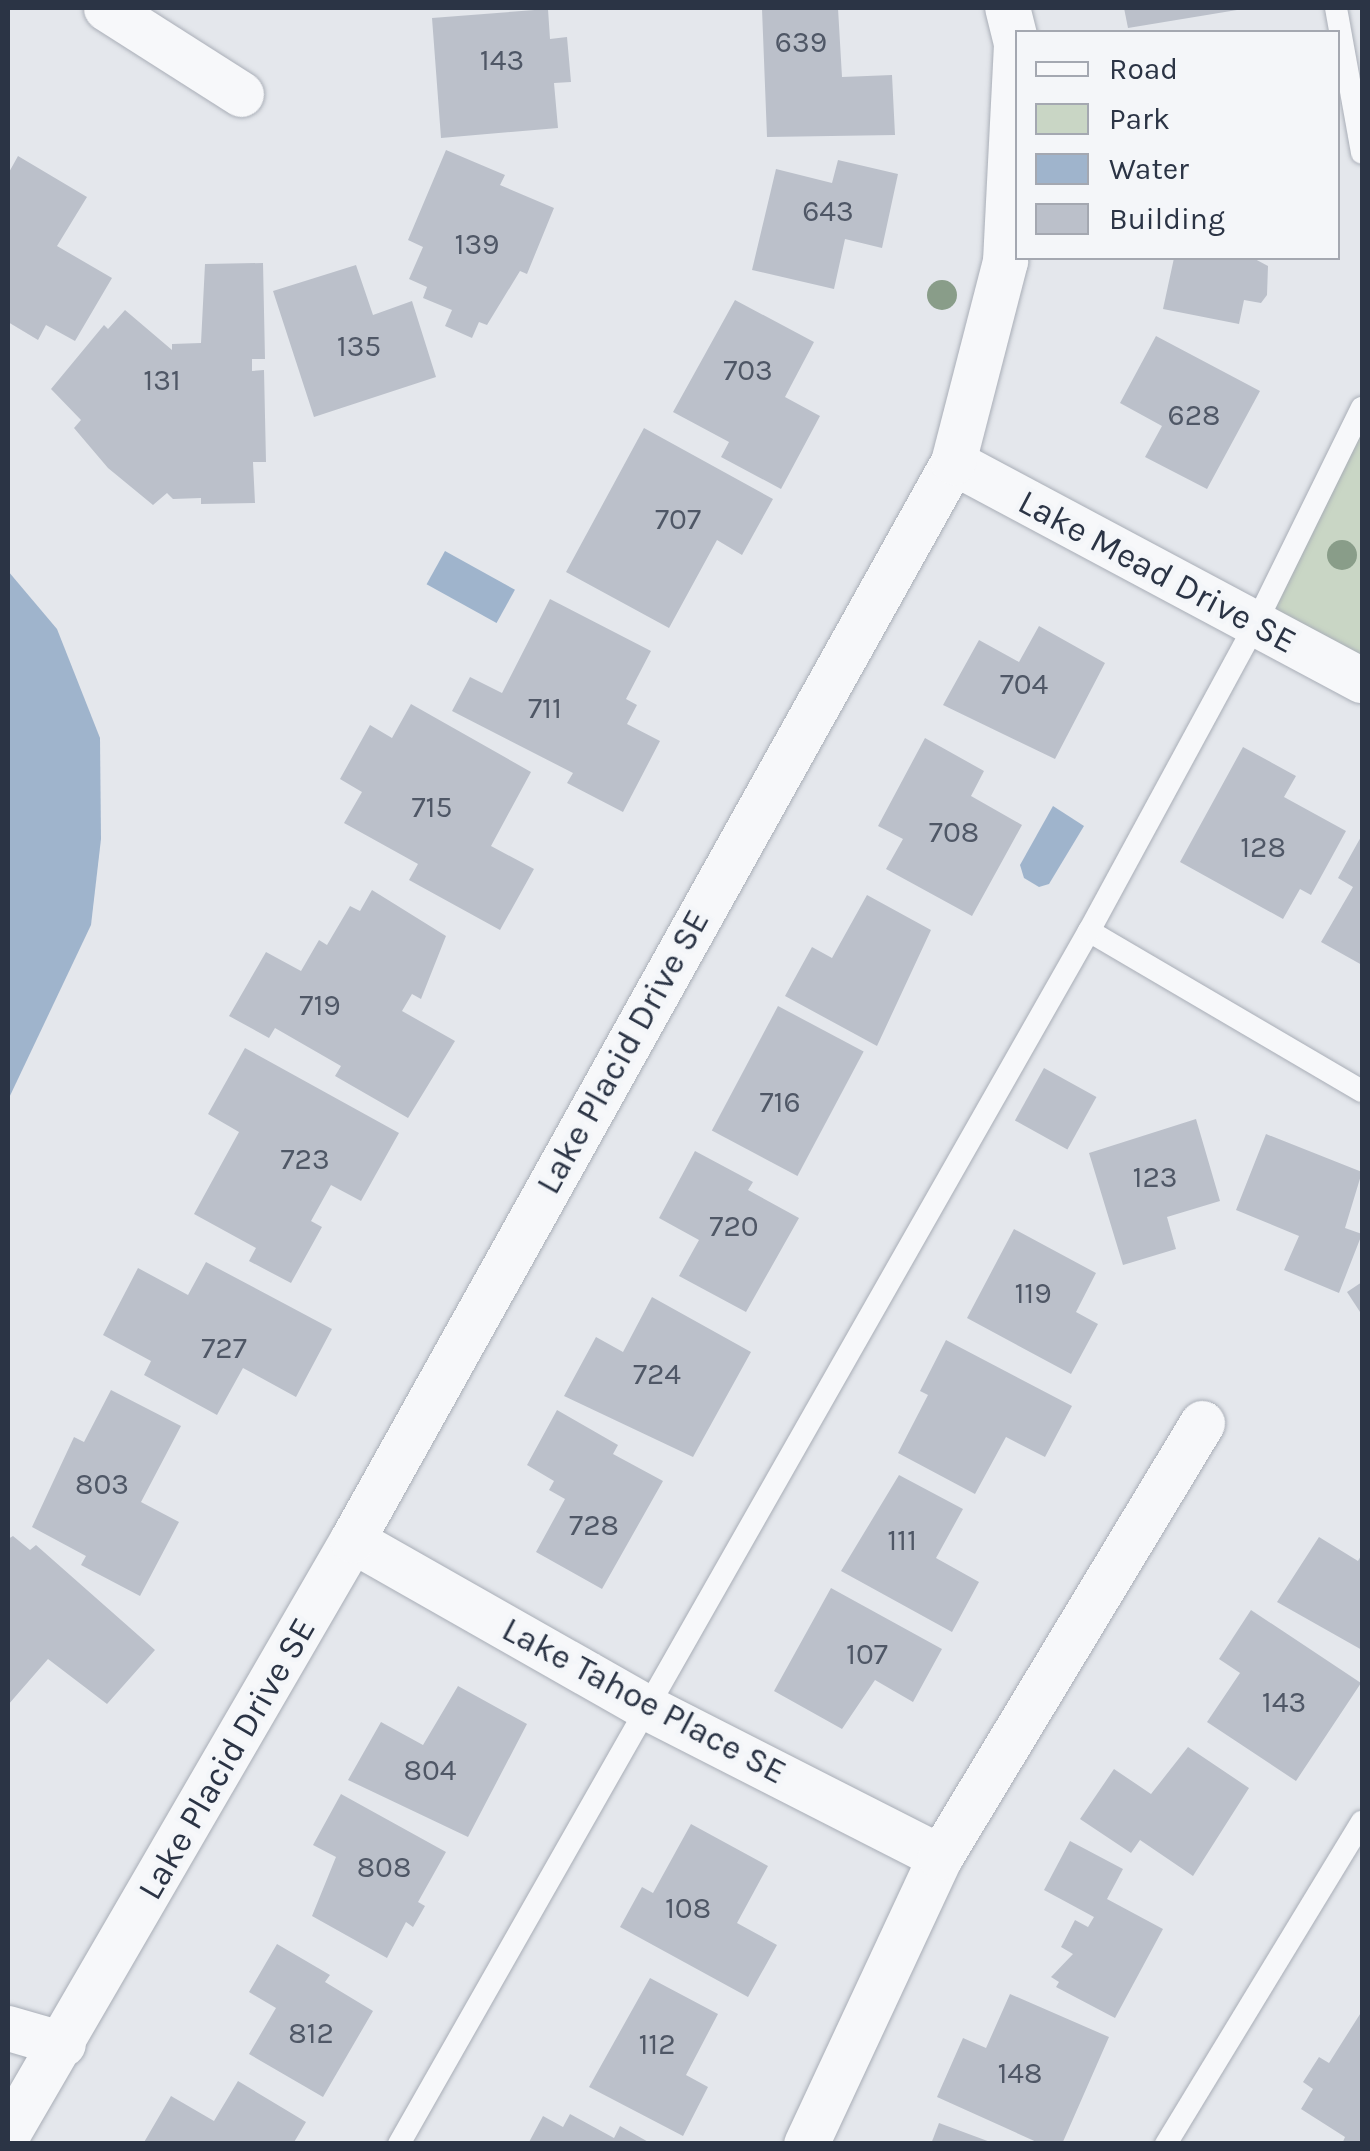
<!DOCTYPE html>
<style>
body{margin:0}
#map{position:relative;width:1370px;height:2151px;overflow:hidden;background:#e4e7ec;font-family:Karla,sans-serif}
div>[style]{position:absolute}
.green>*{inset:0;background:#c9d6c5}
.water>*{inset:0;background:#9fb4cc;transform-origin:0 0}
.building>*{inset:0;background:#bbc0ca;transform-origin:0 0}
.roads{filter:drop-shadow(0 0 2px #a9aeb7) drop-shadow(0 0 2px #a9aeb7)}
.lane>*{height:22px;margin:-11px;padding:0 11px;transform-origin:11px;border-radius:11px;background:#f7f8fa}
.street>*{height:45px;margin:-22.5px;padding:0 22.5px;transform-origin:22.5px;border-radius:22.5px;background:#f7f8fa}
.trees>*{width:30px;height:30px;margin:-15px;border-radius:50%;background:#899d89}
span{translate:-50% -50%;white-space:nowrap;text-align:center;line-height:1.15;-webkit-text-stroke:9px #f4f6f9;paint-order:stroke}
.number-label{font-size:30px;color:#4f5766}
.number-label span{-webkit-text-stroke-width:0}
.street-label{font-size:35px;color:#2b3445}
.frame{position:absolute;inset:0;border:10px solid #2b3445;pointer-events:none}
.legend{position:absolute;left:1015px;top:30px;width:325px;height:230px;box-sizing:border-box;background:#f4f6f9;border:2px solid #a4a8b1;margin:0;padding:12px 18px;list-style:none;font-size:30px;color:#2b3445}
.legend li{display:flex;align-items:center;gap:20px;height:50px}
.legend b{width:50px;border:2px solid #a4a8b1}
</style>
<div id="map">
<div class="green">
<i style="clip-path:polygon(1362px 408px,1362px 680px,1255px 625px)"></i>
</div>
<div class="water">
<i style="left:445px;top:551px;width:80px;height:38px;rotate:29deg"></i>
<i style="clip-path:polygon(8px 571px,57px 629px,100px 738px,101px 839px,91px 925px,8px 1100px)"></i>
<i style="clip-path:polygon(1053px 806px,1084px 826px,1049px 884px,1039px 887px,1024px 878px,1020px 865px)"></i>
</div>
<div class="building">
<i style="clip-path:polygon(838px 8px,842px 77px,892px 75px,895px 135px,767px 137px,762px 9px)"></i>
<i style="clip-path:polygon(1124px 8px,1237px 8px,1237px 10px,1128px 28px)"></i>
<i style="clip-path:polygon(548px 9px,550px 39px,567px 37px,571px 82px,554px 83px,558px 128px,441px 138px,432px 18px)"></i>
<i style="clip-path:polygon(446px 150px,505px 175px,500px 185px,554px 208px,527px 274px,520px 271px,487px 325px,479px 322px,472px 338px,445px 326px,452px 310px,423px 298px,427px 287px,409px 279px,423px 247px,408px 240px)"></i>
<i style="clip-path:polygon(18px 156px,87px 197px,57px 246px,112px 278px,75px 341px,46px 325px,38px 340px,8px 322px,8px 174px)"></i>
<i style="clip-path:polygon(838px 160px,898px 174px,882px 248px,845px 239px,834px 289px,752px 270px,776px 169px,832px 183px)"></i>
<i style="clip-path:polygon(1174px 258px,1253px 258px,1268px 266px,1267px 295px,1261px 303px,1244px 300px,1239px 324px,1163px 309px)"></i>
<i style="clip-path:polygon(263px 263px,265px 359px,252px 359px,252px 371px,264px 370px,266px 462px,253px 462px,255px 503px,201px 504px,201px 498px,173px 499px,167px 493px,153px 505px,108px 468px,74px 428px,81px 420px,51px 389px,104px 325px,108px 329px,125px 310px,172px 350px,172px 344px,201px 343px,205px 264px)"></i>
<i style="clip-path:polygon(356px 265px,373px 315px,412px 301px,436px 377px,314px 417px,273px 291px)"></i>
<i style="clip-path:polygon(735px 300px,814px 342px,785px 397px,820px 416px,781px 489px,721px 457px,729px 442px,673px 412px)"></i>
<i style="clip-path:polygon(1156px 336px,1260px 391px,1207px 489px,1145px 457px,1162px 426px,1120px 403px)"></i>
<i style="clip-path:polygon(644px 428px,773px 499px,742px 555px,717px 540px,669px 628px,566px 572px)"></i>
<i style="clip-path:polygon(550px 599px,651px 651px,626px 699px,637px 705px,627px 724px,660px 741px,623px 812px,567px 783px,573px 773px,452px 711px,470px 677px,502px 693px)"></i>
<i style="clip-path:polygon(1039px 626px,1105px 663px,1055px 759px,943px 705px,979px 640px,1019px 662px)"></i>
<i style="clip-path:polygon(411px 704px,531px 772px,491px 846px,534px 869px,500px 930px,409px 880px,418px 864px,344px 823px,362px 792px,340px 779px,370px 725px,392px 738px)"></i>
<i style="clip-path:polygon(925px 738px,984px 771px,971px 796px,1022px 825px,972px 916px,886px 869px,903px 839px,878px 826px)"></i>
<i style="clip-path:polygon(1243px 747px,1296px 776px,1284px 797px,1346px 831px,1311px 895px,1300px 889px,1283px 919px,1180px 862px)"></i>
<i style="clip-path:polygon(1362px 835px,1362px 965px,1321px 942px,1353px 887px,1338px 878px)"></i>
<i style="clip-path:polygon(372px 890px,446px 936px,421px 999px,412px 994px,402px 1011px,455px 1041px,408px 1118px,335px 1076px,341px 1066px,275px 1028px,269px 1038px,229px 1016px,266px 952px,301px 971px,319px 940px,327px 945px,350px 906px,360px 911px)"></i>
<i style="clip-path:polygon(867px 895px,931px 930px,877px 1046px,785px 996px,812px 947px,832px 958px)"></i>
<i style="left:778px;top:1006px;width:97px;height:141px;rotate:28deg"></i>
<i style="clip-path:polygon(245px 1048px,399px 1133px,361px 1201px,331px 1185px,311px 1221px,322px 1227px,291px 1283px,249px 1261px,256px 1248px,194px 1214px,239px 1132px,208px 1114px)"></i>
<i style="left:1044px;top:1068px;width:60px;height:60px;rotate:29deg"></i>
<i style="clip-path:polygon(1196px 1119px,1220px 1201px,1167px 1217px,1176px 1249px,1123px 1265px,1089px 1153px)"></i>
<i style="clip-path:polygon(1266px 1134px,1362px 1172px,1345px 1228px,1362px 1234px,1339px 1293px,1284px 1270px,1299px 1236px,1236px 1210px)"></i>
<i style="clip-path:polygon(695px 1151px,753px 1182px,748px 1190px,799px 1218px,746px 1312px,679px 1276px,699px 1240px,659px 1218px)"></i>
<i style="clip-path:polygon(1014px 1229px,1096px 1273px,1076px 1312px,1098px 1324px,1071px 1374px,967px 1318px)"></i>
<i style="clip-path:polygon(206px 1262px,332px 1329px,296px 1397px,243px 1368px,217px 1415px,144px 1375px,151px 1361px,103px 1335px,138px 1268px,188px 1295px)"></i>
<i style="clip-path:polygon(1362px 1282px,1362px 1315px,1347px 1292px)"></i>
<i style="clip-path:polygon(652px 1297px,751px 1352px,693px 1457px,564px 1396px,596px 1337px,623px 1352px)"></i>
<i style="clip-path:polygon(946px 1340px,1072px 1406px,1045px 1457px,1006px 1437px,975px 1494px,898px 1453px,928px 1395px,920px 1391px)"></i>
<i style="clip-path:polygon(111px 1390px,181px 1426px,141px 1502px,179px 1522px,140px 1596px,81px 1565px,86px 1556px,32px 1527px,74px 1437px,84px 1442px)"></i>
<i style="clip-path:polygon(557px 1410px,618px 1445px,613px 1454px,663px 1481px,602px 1589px,536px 1552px,565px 1499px,549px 1490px,554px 1481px,527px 1465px)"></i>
<i style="clip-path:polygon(899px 1475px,963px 1509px,936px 1558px,979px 1582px,952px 1632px,841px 1571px)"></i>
<i style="clip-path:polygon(13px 1536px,30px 1550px,36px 1545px,155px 1650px,107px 1704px,48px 1659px,8px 1705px,8px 1539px)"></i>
<i style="clip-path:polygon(1319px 1537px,1358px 1561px,1362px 1554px,1362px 1650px,1277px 1602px)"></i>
<i style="clip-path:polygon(831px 1588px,942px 1649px,913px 1702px,875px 1680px,842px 1729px,774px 1691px)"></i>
<i style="clip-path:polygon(1251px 1610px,1361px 1683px,1296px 1781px,1207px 1722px,1240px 1673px,1219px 1659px)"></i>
<i style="clip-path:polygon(458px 1686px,527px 1724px,468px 1837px,348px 1780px,381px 1722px,423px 1745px)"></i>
<i style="clip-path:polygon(1188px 1747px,1249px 1788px,1193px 1876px,1140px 1840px,1131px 1853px,1080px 1819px,1114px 1769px,1151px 1794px)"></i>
<i style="clip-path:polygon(341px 1794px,446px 1852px,418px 1902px,425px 1906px,413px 1927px,406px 1922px,387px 1958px,312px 1916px,336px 1857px,313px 1845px)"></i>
<i style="clip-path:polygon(691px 1824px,768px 1866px,737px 1923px,777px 1945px,748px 1997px,620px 1927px,642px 1887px,653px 1893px)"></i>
<i style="clip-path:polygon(1070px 1841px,1123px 1869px,1107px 1899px,1163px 1929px,1115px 2018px,1056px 1987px,1059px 1982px,1051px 1977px,1073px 1954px,1061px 1947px,1075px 1920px,1088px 1927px,1094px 1917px,1044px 1890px)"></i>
<i style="clip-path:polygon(277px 1944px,330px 1975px,325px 1982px,373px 2011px,323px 2097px,249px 2054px,276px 2008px,249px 1992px)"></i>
<i style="clip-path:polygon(650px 1978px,718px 2014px,686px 2075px,708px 2087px,683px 2136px,589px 2087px)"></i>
<i style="clip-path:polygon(1010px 1994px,1109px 2037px,1062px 2144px,1041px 2144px,937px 2097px,963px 2038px,986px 2048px)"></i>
<i style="clip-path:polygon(1362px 2011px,1362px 2144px,1342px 2144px,1345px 2137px,1301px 2109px,1313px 2089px,1303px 2082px,1319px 2057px,1329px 2063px)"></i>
<i style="clip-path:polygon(238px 2081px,306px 2122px,293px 2144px,143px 2144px,171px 2096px,214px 2121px)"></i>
<i style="clip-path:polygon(570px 2114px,614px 2138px,620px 2126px,652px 2144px,528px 2144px,543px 2116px,563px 2127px)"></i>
<i style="clip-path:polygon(939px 2123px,993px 2143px,993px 2144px,931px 2144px)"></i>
</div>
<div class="roads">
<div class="lane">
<i style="left:1336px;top:8px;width:147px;rotate:79.8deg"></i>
<i style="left:1089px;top:931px;width:316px;rotate:30.4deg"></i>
<i style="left:399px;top:2144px;width:1396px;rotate:-60.37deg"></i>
<i style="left:1089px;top:931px;width:348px;rotate:-61.5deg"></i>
<i style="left:1255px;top:625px;width:242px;rotate:-63.8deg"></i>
<i style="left:1166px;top:2144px;width:377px;rotate:-58.7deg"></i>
</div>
<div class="street">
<i style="left:106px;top:8px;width:160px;rotate:32.5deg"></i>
<i style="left:953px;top:462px;width:463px;rotate:28.1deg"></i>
<i style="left:352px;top:1540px;width:340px;rotate:29.6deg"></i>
<i style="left:648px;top:1708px;width:328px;rotate:27deg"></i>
<i style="left:8px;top:2028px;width:57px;rotate:16.2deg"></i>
<i style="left:8px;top:2133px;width:686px;rotate:-59.88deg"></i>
<i style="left:352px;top:1540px;width:1234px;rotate:-60.86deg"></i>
<i style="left:953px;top:462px;width:208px;rotate:-75.5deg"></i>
<i style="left:1005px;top:261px;width:218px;rotate:-87.1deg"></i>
<i style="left:1016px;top:43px;width:36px;rotate:-104deg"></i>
<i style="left:806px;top:2144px;width:317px;rotate:-65deg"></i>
<i style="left:940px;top:1857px;width:507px;rotate:-58.88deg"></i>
</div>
</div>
<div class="trees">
<i style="left:942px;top:295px"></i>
<i style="left:1342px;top:555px"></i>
</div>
<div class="number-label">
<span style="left:801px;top:42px">639</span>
<span style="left:502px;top:60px">143</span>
<span style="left:828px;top:211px">643</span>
<span style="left:477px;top:244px">139</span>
<span style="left:359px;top:346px">135</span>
<span style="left:748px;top:370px">703</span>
<span style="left:162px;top:380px">131</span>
<span style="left:1194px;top:415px">628</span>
<span style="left:678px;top:519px">707</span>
<span style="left:1024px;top:684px">704</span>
<span style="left:545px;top:708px">711</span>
<span style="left:432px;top:807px">715</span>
<span style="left:954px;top:832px">708</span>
<span style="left:1263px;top:847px">128</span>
<span style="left:320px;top:1005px">719</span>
<span style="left:780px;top:1102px">716</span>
<span style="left:305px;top:1159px">723</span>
<span style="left:1155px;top:1177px">123</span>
<span style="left:734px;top:1226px">720</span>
<span style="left:1033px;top:1293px">119</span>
<span style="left:224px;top:1348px">727</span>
<span style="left:657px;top:1374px">724</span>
<span style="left:102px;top:1484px">803</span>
<span style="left:594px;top:1525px">728</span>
<span style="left:902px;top:1540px">111</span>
<span style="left:867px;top:1654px">107</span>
<span style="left:1284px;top:1702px">143</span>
<span style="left:430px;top:1770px">804</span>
<span style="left:384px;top:1867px">808</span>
<span style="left:688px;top:1908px">108</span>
<span style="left:311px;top:2033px">812</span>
<span style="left:657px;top:2044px">112</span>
<span style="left:1020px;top:2073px">148</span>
</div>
<div class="street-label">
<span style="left:1157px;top:572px;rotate:28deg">Lake Mead Drive SE</span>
<span style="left:623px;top:1052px;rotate:-61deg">Lake Placid Drive SE</span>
<span style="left:644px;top:1701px;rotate:28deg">Lake Tahoe Place SE</span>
<span style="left:227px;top:1759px;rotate:-60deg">Lake Placid Drive SE</span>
</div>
<div class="frame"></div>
<ul class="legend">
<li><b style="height:12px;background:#f7f8fa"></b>Road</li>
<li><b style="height:28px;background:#c9d6c5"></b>Park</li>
<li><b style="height:28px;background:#9fb4cc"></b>Water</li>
<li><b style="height:28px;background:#bbc0ca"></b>Building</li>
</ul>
</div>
